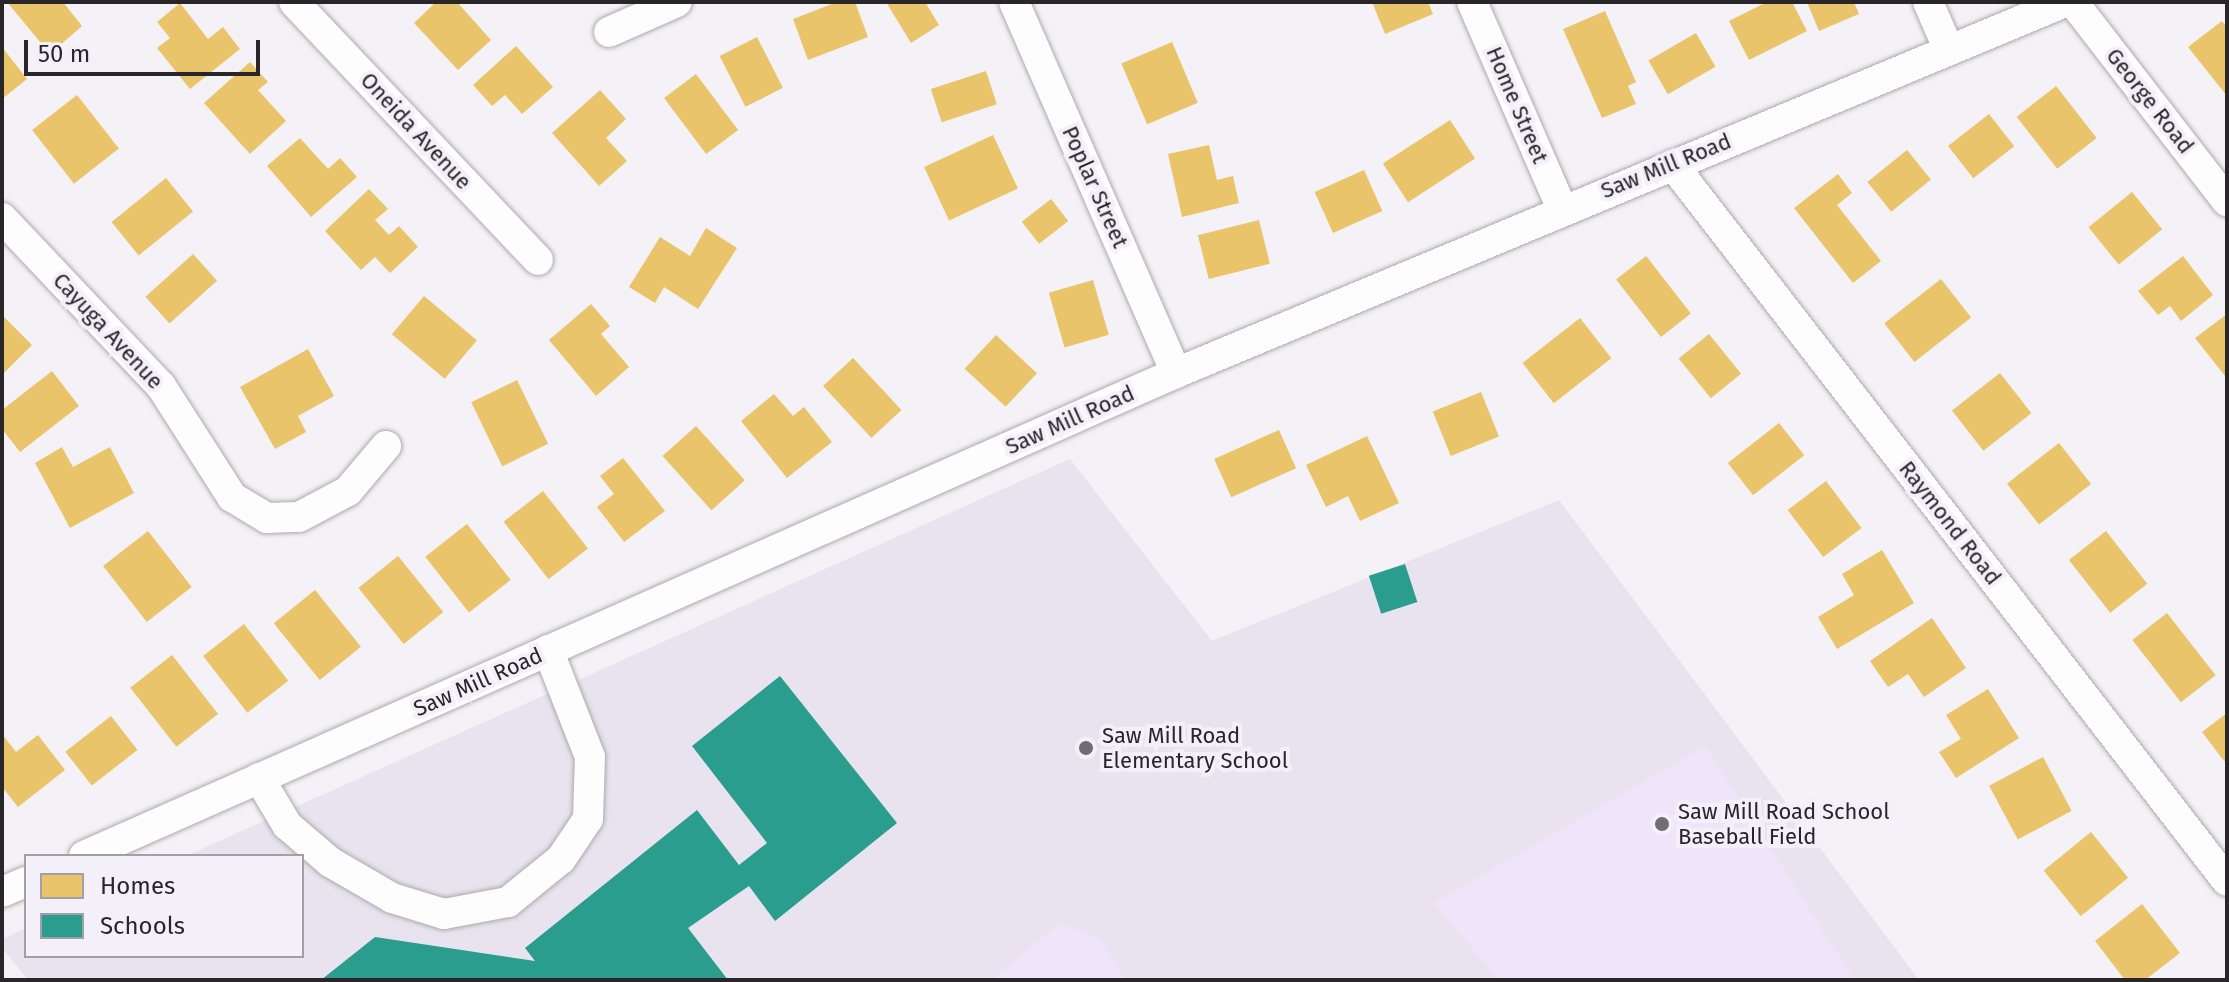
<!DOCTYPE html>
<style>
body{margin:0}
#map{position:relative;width:2229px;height:982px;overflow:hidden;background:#f4f2f7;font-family:"Fira Sans",sans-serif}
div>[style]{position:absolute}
.built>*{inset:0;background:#e8e3ee}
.green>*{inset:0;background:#f0e4fa}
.homes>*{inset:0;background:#e9c46a;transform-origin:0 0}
.schools>*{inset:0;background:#2a9d8f;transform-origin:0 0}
.roads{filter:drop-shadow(0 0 2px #acaaae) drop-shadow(0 0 2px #acaaae)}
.minor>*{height:30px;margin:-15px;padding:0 15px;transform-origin:15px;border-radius:15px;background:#fdfdfe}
.dots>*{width:22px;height:22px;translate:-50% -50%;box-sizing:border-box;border:4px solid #f4f0f9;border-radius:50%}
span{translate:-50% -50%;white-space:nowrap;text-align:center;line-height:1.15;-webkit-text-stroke:8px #f4f0f9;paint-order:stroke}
.street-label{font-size:22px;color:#282629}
.poi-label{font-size:22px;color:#282629}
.left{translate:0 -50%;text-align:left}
.frame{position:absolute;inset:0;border:4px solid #282629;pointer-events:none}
.legend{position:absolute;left:24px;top:854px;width:280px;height:104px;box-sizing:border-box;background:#f4f0f9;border:2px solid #a29fa6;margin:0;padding:10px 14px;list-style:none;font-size:24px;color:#282629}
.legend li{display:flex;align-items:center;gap:16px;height:40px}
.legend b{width:40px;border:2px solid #a29fa6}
.scale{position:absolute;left:24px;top:40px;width:236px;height:36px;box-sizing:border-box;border:4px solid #282629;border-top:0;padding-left:10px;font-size:24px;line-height:28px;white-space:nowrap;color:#282629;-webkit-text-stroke:6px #f4f0f9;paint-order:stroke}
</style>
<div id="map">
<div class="built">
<i style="clip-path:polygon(1070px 459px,1212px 641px,1559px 500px,1919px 980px,28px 980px,2px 948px,2px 939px,26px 928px,26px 956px,302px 956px,302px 856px,186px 856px)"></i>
</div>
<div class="green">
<i style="clip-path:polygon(1705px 746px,1855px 980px,1499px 980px,1434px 903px)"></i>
<i style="clip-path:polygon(1060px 923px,1101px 940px,1126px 980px,991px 980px)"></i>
</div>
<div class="homes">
<i style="clip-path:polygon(7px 2px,63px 2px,82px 26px,50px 54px)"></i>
<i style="clip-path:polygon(436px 2px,457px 2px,491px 40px,458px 70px,414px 23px)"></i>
<i style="clip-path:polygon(837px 2px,855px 2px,868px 37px,808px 60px,793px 19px)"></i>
<i style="clip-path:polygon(886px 2px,925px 2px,939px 25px,911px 43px)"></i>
<i style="clip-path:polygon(1372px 2px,1428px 2px,1433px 14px,1385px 34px)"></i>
<i style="clip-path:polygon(1767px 2px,1792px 2px,1807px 31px,1749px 60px,1729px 21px)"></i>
<i style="clip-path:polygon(1807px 2px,1854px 2px,1859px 14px,1819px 31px)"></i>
<i style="clip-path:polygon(180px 3px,208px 39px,223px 27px,240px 49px,190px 89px,157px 48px,170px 38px,157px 22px)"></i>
<i style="clip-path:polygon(1605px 11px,1636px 82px,1628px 86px,1636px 104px,1602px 118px,1563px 29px)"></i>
<i style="clip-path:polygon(2222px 21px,2227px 27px,2227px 96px,2188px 47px)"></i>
<i style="left:1696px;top:33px;width:39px;height:55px;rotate:60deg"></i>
<i style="left:757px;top:37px;width:57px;height:42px;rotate:63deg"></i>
<i style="left:1172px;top:42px;width:66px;height:55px;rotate:67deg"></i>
<i style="clip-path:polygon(516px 46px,553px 87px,522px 114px,505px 95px,492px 106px,473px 85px)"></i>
<i style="clip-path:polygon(2px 47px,27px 79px,2px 99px)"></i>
<i style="clip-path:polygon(250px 62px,268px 82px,258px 90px,286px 121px,250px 154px,204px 103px)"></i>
<i style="left:986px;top:71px;width:35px;height:58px;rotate:72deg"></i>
<i style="left:696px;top:74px;width:70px;height:40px;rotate:53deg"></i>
<i style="left:2056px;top:86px;width:66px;height:50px;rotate:52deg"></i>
<i style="clip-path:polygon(600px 90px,626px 119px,606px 138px,627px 161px,599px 186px,552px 133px)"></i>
<i style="left:77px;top:95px;width:68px;height:57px;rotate:52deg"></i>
<i style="left:1989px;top:114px;width:41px;height:52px;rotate:52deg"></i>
<i style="left:1450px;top:120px;width:46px;height:80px;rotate:57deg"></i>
<i style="left:993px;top:135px;width:59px;height:76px;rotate:65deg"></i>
<i style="clip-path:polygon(300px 138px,328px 169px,340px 158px,357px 177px,311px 217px,267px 166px)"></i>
<i style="clip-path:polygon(1209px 145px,1217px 180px,1233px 176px,1239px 203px,1182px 217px,1168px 154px)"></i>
<i style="left:1907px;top:150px;width:38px;height:51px;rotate:51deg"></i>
<i style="left:1364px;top:170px;width:45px;height:54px;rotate:66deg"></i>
<i style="clip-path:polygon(1838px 174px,1852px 193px,1837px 205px,1881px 261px,1853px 283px,1794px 208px)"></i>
<i style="left:166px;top:178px;width:43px;height:70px;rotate:51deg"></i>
<i style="clip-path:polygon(369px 189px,388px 209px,375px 220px,389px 235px,399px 226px,418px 247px,390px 273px,375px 257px,361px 270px,325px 231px)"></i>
<i style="left:2132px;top:192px;width:48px;height:56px;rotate:51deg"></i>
<i style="left:1051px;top:199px;width:28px;height:37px;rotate:52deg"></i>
<i style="left:1259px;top:220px;width:45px;height:63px;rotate:76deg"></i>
<i style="clip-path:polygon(706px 228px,737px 248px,698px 309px,664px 287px,655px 303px,629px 287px,660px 237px,690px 256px)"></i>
<i style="left:193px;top:254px;width:36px;height:64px;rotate:48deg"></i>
<i style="left:1646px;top:256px;width:73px;height:38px;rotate:52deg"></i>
<i style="clip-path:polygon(2183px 256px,2213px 295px,2181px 321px,2170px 306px,2158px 315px,2138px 291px)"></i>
<i style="left:1941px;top:279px;width:49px;height:72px;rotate:52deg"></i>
<i style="left:1093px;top:280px;width:57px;height:46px;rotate:74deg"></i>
<i style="left:424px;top:296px;width:69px;height:50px;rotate:40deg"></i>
<i style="clip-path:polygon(591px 304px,610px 326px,601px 334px,629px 367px,596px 396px,549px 340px)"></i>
<i style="clip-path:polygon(2227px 314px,2227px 374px,2225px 376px,2195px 338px)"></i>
<i style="clip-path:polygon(2px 315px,32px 345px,2px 375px)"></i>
<i style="left:1580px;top:318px;width:51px;height:73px;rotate:52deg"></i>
<i style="left:1709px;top:334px;width:51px;height:39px;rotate:51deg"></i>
<i style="left:996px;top:335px;width:56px;height:46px;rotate:43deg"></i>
<i style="clip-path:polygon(308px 349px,334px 396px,298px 416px,306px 432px,275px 449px,240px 387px)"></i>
<i style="left:853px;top:358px;width:71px;height:41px;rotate:47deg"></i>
<i style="clip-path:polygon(52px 371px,79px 406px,20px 452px,2px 429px,2px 410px)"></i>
<i style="left:2000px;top:373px;width:51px;height:61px;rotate:52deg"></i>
<i style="left:517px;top:380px;width:71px;height:51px;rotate:64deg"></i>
<i style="left:1481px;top:392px;width:48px;height:52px;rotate:68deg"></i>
<i style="clip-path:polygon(774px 394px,793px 416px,804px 407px,832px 442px,787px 478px,741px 421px)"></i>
<i style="left:1779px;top:423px;width:41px;height:65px;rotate:52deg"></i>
<i style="left:696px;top:426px;width:73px;height:45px;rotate:48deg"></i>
<i style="left:1279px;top:430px;width:42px;height:71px;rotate:66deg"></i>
<i style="clip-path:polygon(1367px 436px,1399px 503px,1360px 521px,1348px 496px,1326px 507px,1306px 465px)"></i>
<i style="left:2059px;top:443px;width:52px;height:66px;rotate:52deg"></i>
<i style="clip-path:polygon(62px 447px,73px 467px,110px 447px,134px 493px,70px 528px,35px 463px)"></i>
<i style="clip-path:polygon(623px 458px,665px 511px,624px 542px,597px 507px,614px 494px,600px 476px)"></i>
<i style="left:1826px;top:481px;width:59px;height:48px;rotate:53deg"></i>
<i style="left:543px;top:491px;width:73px;height:50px;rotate:52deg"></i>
<i style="left:467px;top:524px;width:71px;height:53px;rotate:52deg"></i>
<i style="left:148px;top:531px;width:71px;height:57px;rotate:52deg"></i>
<i style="left:2106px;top:531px;width:67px;height:47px;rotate:52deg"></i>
<i style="clip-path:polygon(1882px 550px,1914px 603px,1837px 649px,1818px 617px,1854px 595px,1842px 574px)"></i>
<i style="left:398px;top:556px;width:72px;height:51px;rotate:51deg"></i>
<i style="left:315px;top:590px;width:73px;height:53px;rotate:51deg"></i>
<i style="left:2167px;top:613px;width:79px;height:44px;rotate:52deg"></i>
<i style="clip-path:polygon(1932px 618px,1966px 668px,1924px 697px,1908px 674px,1888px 687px,1870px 661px)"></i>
<i style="left:244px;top:624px;width:72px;height:52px;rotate:52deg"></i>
<i style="left:172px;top:655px;width:75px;height:53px;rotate:52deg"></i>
<i style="clip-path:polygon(1988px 689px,2019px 738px,1956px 778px,1939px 752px,1961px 739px,1946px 715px)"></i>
<i style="clip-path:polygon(2227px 713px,2227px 759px,2224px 761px,2202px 732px)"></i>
<i style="left:111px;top:716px;width:43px;height:58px;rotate:52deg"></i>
<i style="clip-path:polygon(2px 734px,16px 752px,38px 735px,65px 770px,18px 807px,2px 787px)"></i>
<i style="left:2043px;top:757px;width:61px;height:61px;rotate:62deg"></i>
<i style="left:2091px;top:832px;width:59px;height:61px;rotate:51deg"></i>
<i style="clip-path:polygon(2142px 904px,2180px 953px,2145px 980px,2125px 980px,2095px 941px)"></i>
</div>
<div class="schools">
<i style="left:1405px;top:564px;width:40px;height:38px;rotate:72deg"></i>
<i style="clip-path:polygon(780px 676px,897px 823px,775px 921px,749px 886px,688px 928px,728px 980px,321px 980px,375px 937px,535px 961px,525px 948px,697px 810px,739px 865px,767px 843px,692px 746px)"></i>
</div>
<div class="roads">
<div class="minor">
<i style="left:294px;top:2px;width:355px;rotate:46.6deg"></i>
<i style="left:1014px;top:2px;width:405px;rotate:66.4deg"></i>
<i style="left:1472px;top:2px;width:223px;rotate:66.5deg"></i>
<i style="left:1928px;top:2px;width:50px;rotate:66.5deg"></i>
<i style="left:2073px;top:2px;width:252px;rotate:52.3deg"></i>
<i style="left:609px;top:32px;width:74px;rotate:-23.8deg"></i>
<i style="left:1673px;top:165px;width:905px;rotate:52.27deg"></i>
<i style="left:2px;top:218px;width:231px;rotate:46.6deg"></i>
<i style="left:161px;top:386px;width:132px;rotate:57.4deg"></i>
<i style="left:232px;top:497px;width:41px;rotate:31deg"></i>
<i style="left:267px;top:518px;width:32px;rotate:-2deg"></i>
<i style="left:299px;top:517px;width:55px;rotate:-28deg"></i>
<i style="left:348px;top:491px;width:59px;rotate:-49.8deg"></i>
<i style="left:259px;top:778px;width:55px;rotate:59.2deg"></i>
<i style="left:287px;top:825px;width:57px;rotate:40.7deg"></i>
<i style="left:330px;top:862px;width:72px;rotate:30.1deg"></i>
<i style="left:392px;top:898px;width:54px;rotate:17.1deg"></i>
<i style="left:444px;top:914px;width:65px;rotate:-10.6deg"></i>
<i style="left:508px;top:902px;width:68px;rotate:-39.1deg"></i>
<i style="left:561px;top:859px;width:48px;rotate:-56deg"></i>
<i style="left:588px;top:819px;width:62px;rotate:-88.2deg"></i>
<i style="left:590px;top:757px;width:115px;rotate:-111.4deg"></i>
<i style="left:84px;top:856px;width:1194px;rotate:-23.86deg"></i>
<i style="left:1176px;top:373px;width:963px;rotate:-22.65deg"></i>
<i style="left:2px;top:892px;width:26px;rotate:-23deg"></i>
</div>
</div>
<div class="dots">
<i style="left:1086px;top:748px;background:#6f6d71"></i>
<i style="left:1662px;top:824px;background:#6f6d71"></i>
</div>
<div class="street-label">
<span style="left:2150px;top:101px;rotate:52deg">George Road</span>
<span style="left:1517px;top:105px;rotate:67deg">Home Street</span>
<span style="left:416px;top:131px;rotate:47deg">Oneida Avenue</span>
<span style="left:1666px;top:166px;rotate:-22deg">Saw Mill Road</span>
<span style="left:1095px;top:187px;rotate:66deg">Poplar Street</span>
<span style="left:108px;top:331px;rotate:47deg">Cayuga Avenue</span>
<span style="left:1070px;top:420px;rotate:-24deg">Saw Mill Road</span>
<span style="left:1950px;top:523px;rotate:52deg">Raymond Road</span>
<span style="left:478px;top:682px;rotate:-24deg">Saw Mill Road</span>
</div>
<div class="poi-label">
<span class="left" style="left:1102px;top:748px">Saw Mill Road<br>Elementary School</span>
<span class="left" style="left:1678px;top:824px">Saw Mill Road School<br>Baseball Field</span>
</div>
<div class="frame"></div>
<ul class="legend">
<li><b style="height:22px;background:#e9c46a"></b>Homes</li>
<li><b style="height:22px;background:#2a9d8f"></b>Schools</li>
</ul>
<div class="scale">50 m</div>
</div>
